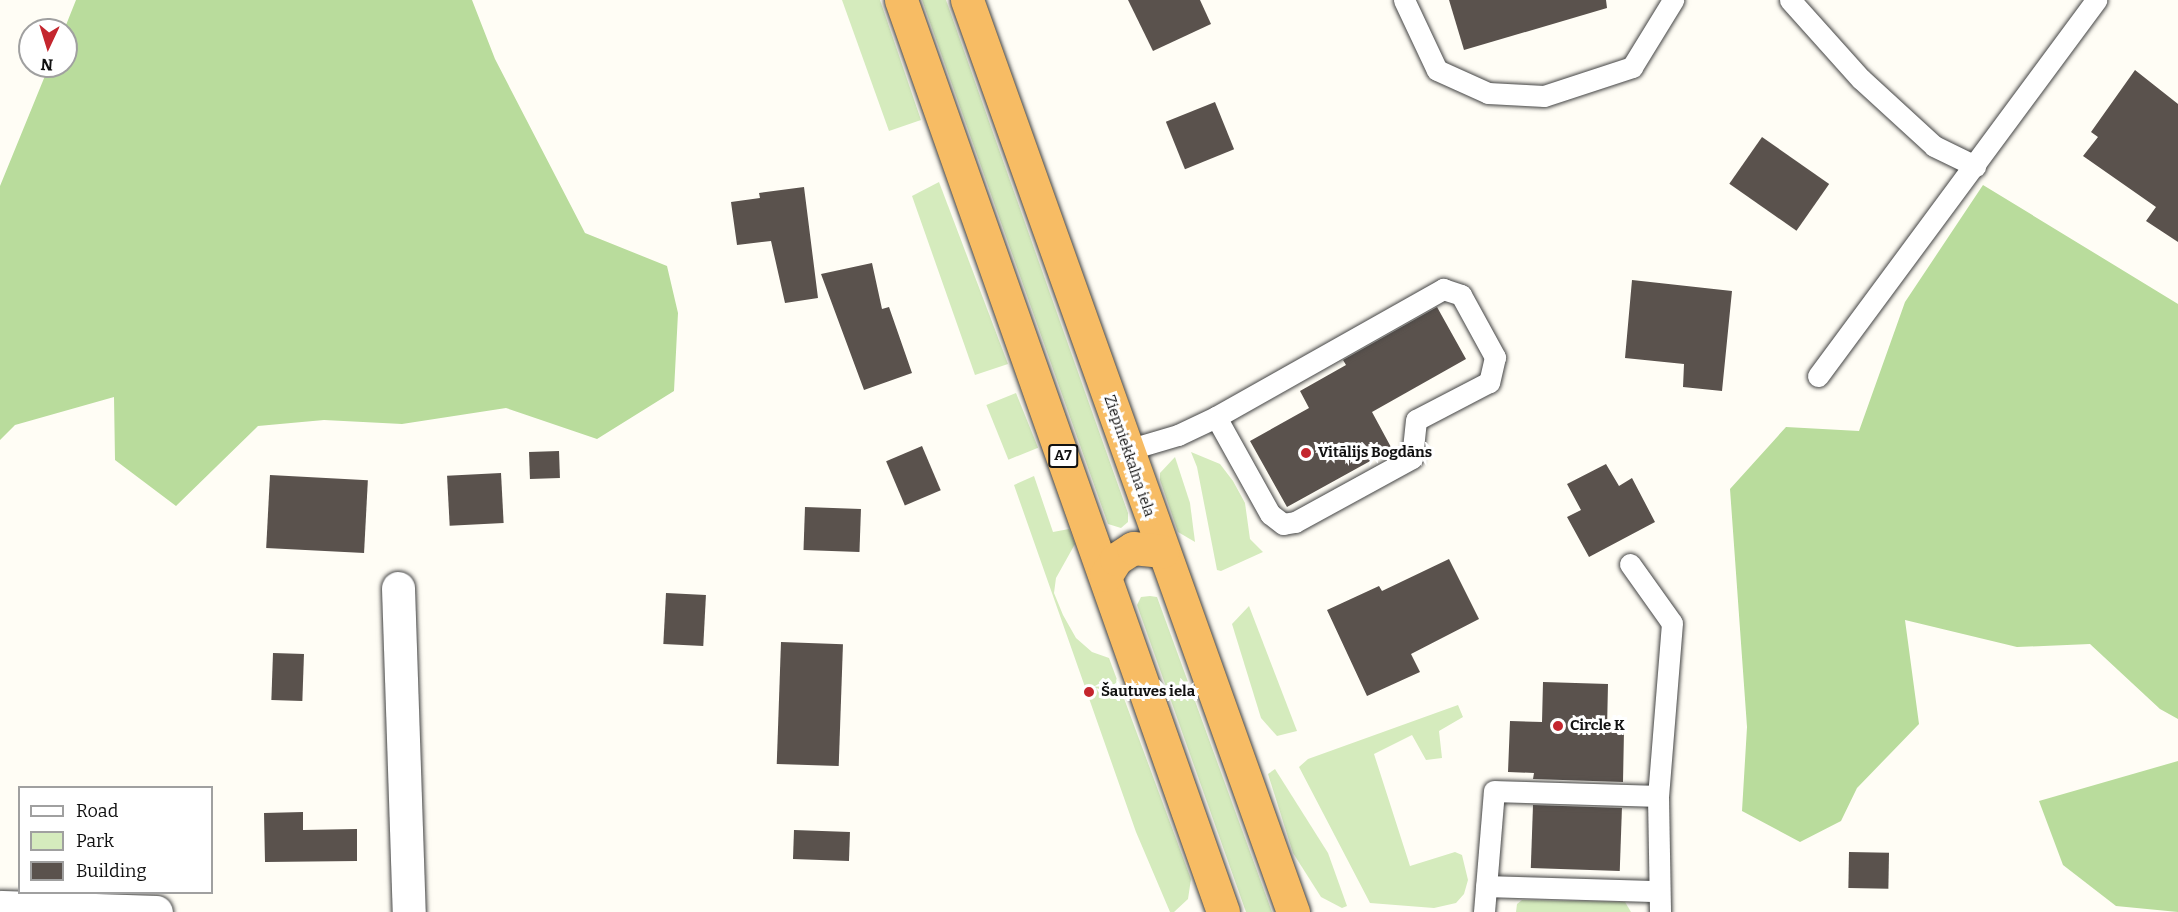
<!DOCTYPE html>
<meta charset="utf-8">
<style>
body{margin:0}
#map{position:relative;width:2178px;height:912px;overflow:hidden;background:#fffdf5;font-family:Bitter,serif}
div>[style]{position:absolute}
.green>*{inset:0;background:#d5ebbd;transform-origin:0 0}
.forest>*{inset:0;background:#b9dc9c}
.building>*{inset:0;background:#5a524d;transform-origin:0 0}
.roads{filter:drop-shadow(0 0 2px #444) drop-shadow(0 0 2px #444)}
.service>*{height:21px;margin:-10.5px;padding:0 10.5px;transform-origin:10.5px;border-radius:10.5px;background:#fff}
.minor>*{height:33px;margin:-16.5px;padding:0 16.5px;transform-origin:16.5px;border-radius:16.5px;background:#fff}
.trunk>*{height:33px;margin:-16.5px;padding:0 16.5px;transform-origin:16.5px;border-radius:16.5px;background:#f7bc64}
.dots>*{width:16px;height:16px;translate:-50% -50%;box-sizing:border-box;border:3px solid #fff;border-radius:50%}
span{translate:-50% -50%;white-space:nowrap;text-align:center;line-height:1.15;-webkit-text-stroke:6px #fff;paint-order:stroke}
.shield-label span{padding:2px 4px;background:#fff;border:2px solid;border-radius:4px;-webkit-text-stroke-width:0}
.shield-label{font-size:14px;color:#111;font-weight:700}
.poi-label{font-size:15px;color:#111;font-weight:700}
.left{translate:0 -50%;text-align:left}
.street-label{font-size:15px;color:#111}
.legend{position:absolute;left:18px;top:786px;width:195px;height:108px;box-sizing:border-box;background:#fff;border:2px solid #a0a0a0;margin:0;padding:8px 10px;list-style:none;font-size:18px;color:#111}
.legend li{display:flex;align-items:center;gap:12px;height:30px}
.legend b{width:30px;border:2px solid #a0a0a0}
.north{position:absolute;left:18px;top:18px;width:60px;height:60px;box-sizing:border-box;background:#fff;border:2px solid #a0a0a0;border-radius:50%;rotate:184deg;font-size:16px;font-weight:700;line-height:24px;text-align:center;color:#111}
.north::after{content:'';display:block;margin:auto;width:21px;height:27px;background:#c4262e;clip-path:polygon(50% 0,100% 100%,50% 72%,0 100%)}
</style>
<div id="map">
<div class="green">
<i style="clip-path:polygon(842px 0,880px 0,921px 120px,889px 131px)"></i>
<i style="clip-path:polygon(922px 0,946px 0,1128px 513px,1128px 522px,1121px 528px,1108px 524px)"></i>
<i style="clip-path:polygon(939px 182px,1008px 364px,975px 375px,912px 196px)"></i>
<i style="left:1016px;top:393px;width:59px;height:32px;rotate:68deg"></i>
<i style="clip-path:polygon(1191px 452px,1220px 464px,1233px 481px,1245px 503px,1250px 539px,1263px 552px,1221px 571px,1217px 570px,1197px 467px)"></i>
<i style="clip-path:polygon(1175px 457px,1190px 503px,1195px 542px,1178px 532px,1160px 480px,1160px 473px)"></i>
<i style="clip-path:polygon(1034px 476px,1053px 532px,1069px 529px,1075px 544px,1056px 578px,1054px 593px,1063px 615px,1076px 638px,1092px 652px,1109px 658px,1191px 879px,1188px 899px,1174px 912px,1170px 912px,1136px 832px,1014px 485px)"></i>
<i style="clip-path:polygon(1150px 596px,1157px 597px,1272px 912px,1246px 912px,1137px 605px,1141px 597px)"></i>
<i style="clip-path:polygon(1249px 606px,1297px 731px,1277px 736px,1261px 718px,1232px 624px)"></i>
<i style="clip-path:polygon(1458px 705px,1463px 717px,1439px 731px,1442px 758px,1426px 760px,1412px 735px,1374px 754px,1410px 866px,1455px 852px,1462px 855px,1468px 880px,1464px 894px,1456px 903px,1434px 908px,1370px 903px,1299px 767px,1308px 759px)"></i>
<i style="clip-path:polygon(1275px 769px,1328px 853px,1347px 906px,1342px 908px,1321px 897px,1293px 853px,1268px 774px)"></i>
<i style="clip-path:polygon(1522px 900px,1625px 902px,1631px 912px,1516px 912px,1517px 904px)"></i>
</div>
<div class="forest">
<i style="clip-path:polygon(76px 0,472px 0,495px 59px,585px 233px,667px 266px,678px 313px,674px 391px,597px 439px,506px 408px,402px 424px,324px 420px,258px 426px,176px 506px,115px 460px,114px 397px,15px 425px,0 440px,0 186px,49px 66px,66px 66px,64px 30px)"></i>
<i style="clip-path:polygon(1983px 185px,2178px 304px,2178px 719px,2160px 709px,2090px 644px,2017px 647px,1905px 620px,1919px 724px,1857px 788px,1841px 821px,1800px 842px,1742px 811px,1747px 727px,1730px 489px,1786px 427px,1859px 431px,1905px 302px)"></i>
<i style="clip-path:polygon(2178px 761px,2178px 912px,2116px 906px,2063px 865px,2039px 801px)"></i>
</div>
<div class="building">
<i style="clip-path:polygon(1128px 0,1200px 0,1211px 24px,1153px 51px)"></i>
<i style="clip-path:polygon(1449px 0,1606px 0,1607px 8px,1464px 50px)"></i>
<i style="clip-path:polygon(2135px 70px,2178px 104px,2178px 242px,2146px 221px,2156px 207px,2083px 156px,2098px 137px,2091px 132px)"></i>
<i style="left:1215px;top:102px;width:51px;height:53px;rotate:68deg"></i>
<i style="left:1762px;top:137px;width:82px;height:57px;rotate:35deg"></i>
<i style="clip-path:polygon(804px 187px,818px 298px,785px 303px,771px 241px,737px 245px,731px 202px,760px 198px,759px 193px)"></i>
<i style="clip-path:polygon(872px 263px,882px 309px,889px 307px,912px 373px,864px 390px,821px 274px)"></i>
<i style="clip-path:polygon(1632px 280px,1732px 291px,1722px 391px,1683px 387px,1684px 364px,1625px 358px)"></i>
<i style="clip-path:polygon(1437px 307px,1466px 359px,1372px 412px,1392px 449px,1287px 507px,1250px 441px,1309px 408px,1300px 391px,1346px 365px,1343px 360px)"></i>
<i style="left:922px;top:446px;width:48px;height:39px;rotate:67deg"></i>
<i style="left:559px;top:451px;width:27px;height:30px;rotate:88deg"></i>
<i style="clip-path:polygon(1606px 464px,1619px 486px,1632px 478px,1655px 522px,1589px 557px,1567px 517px,1581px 510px,1567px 484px)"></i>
<i style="left:501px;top:473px;width:50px;height:54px;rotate:87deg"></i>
<i style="left:270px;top:475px;width:98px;height:73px;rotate:3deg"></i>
<i style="left:805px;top:507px;width:56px;height:43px;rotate:2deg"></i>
<i style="clip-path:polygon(1449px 559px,1479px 619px,1411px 654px,1420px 672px,1367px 696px,1327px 610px,1379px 586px,1382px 591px)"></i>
<i style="left:666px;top:593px;width:40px;height:51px;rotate:3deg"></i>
<i style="left:781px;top:642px;width:62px;height:122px;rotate:2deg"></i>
<i style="left:273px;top:653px;width:31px;height:47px;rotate:2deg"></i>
<i style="clip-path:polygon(1543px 682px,1608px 684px,1607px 730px,1624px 731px,1623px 782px,1533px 779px,1534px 773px,1508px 772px,1510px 721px,1542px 722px)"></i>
<i style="left:1533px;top:805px;width:89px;height:63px;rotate:2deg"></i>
<i style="clip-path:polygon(303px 812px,303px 830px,357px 829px,357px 861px,265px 862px,264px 813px)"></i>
<i style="left:794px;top:830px;width:56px;height:29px;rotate:2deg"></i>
<i style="left:1849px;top:852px;width:40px;height:36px;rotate:1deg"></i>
</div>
<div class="roads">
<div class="service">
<i style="left:1404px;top:0;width:77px;rotate:64.8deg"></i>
<i style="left:1437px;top:70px;width:56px;rotate:24.3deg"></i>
<i style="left:1488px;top:93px;width:56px;rotate:3.1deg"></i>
<i style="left:1544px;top:96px;width:93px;rotate:-18.2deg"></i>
<i style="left:1632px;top:67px;width:79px;rotate:-58.5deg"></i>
<i style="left:1790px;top:0;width:106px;rotate:48.1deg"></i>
<i style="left:1861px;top:79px;width:99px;rotate:42.5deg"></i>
<i style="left:1934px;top:146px;width:46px;rotate:26deg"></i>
<i style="left:1443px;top:289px;width:19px;rotate:18deg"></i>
<i style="left:1461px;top:295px;width:71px;rotate:61.3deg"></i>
<i style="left:1495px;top:357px;width:26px;rotate:103deg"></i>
<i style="left:1489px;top:382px;width:82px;rotate:152.5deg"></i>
<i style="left:1416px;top:420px;width:38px;rotate:96deg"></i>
<i style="left:1412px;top:458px;width:133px;rotate:151.3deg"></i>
<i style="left:1295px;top:522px;width:12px;rotate:171deg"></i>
<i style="left:1283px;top:524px;width:16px;rotate:-142deg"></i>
<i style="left:1270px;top:514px;width:111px;rotate:-119.1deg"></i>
<i style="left:1216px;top:417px;width:261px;rotate:-29.4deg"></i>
<i style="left:1818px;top:376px;width:468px;rotate:-53.5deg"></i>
<i style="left:1127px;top:450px;width:53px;rotate:-16.4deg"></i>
<i style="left:1178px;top:435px;width:42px;rotate:-25.3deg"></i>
<i style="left:1630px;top:564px;width:72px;rotate:54.6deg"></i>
<i style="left:1672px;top:623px;width:174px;rotate:94.6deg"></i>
<i style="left:1486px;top:886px;width:173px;rotate:1.7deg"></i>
<i style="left:1484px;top:912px;width:121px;rotate:-85.3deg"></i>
<i style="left:1494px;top:791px;width:164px;rotate:1.7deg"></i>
<i style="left:1658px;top:796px;width:116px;rotate:89deg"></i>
</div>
<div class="minor">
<i style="left:398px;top:588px;width:324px;rotate:88.1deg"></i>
<i style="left:0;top:907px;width:156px;rotate:1.8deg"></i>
</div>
<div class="trunk">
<i style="left:901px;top:0;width:967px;rotate:70.55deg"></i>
<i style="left:967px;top:0;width:969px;rotate:70.33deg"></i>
<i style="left:1106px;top:575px;width:19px;rotate:-58deg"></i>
<i style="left:1116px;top:559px;width:20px;rotate:-33deg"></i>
<i style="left:1133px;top:548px;width:30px;rotate:6deg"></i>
</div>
</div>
<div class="dots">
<i style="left:1306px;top:453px;background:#c4262e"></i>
<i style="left:1089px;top:692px;background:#c4262e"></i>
<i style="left:1558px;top:726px;background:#c4262e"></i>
</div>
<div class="shield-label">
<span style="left:1063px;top:456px">A7</span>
</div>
<div class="poi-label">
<span class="left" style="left:1318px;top:453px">Vitālijs Bogdāns</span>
<span class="left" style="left:1101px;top:692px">Šautuves iela</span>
<span class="left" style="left:1570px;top:726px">Circle K</span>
</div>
<div class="street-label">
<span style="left:1129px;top:456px;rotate:71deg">Ziepniekkalna iela</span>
</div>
<ul class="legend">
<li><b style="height:8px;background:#fff"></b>Road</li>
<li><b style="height:16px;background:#d5ebbd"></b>Park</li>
<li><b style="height:16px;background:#5a524d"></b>Building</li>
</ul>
<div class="north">N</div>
</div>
